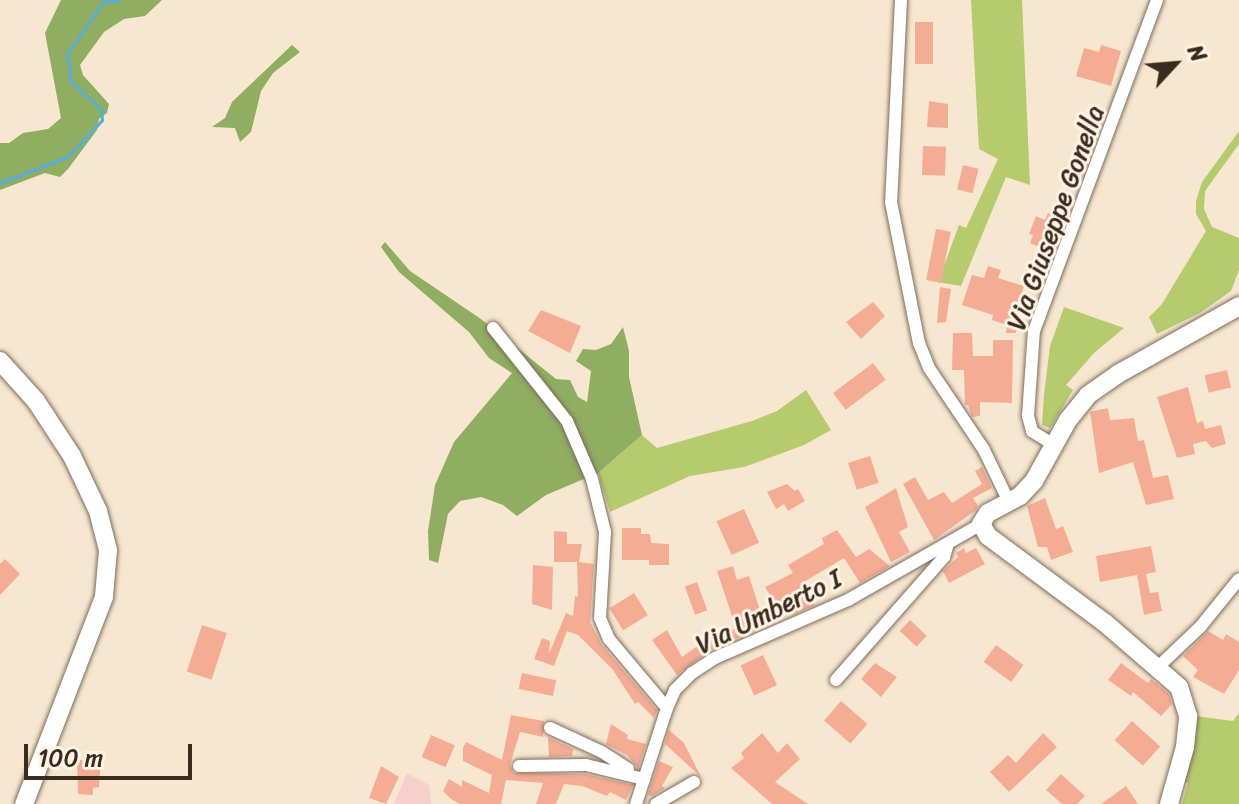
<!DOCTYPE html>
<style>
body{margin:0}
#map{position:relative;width:1239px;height:804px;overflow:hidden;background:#f8e7d0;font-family:Sriracha,sans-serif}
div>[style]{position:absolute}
.built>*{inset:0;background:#f7d0ce}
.green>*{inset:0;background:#b6ca6e}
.forest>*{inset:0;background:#90ae61}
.stream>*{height:3px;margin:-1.5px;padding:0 1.5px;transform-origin:1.5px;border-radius:1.5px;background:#5aadd5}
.building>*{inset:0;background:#f4ac95;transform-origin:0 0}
.roads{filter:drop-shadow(0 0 2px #7d6c5c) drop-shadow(0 0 2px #7d6c5c)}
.street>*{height:12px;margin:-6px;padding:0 6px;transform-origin:6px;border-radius:6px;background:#fff}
.secondary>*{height:18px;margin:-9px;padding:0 9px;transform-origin:9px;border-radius:9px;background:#fff}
span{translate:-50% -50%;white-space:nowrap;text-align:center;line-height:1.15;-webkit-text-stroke:6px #fcf5e5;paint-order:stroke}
.street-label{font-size:26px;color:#3b2a1e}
.north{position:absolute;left:1135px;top:24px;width:80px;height:80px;-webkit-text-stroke:6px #fcf5e5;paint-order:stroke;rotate:64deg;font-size:22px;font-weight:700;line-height:32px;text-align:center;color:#3b2a1e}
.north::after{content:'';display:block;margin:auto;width:28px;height:36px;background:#3b2a1e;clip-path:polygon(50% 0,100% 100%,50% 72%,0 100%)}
.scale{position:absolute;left:24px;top:744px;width:168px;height:36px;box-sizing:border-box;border:4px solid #3b2a1e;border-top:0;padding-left:10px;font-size:24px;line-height:28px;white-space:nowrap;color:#3b2a1e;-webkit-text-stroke:6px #fcf5e5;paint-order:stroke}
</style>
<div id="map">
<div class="built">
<i style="clip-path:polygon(407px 773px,429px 785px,431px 804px,394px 804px)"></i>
</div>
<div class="green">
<i style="clip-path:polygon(971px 0,1022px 0,1030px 185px,1006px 177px,961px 286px,938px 282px,959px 225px,966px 228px,998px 159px,979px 149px)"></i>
<i style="clip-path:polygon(1239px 131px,1239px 144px,1205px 191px,1204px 209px,1212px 227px,1239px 238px,1239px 270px,1231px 291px,1200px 313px,1157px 334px,1149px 317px,1162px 304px,1206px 231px,1196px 214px,1196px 201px,1202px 182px)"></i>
<i style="clip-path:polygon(1064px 307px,1124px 328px,1094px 353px,1066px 385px,1073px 390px,1050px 428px,1042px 425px,1044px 394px,1050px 346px)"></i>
<i style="clip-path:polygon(806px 390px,831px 430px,804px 445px,744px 467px,690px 476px,610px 512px,598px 473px,642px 435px,657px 448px,752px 421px,777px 411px)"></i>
<i style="clip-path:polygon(1239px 713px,1239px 804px,1182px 804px,1188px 783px,1180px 781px,1195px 716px,1233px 721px)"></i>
</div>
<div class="forest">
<i style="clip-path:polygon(61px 0,162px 0,145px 16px,124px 19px,104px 32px,80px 65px,83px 75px,109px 104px,107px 113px,99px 119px,97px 130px,68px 169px,60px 177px,45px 173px,0 190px,0 143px,9px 143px,23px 133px,48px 129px,61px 118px,45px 33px)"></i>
<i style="clip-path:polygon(292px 45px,300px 52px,273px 73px,261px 91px,251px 132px,240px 142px,235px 128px,212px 127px,225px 118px,232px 102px)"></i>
<i style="clip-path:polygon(385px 242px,410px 271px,481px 319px,556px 379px,570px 380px,578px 397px,587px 402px,591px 371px,576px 361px,583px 349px,596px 350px,611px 344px,623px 327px,629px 351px,629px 377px,642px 435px,598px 473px,546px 495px,517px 516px,503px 505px,481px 497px,460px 501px,448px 514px,438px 563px,429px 560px,428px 531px,435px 485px,454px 442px,512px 373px,489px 358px,469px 332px,399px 272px,381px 247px)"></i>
</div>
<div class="stream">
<i style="left:0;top:183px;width:74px;rotate:-21.4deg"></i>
<i style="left:69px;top:156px;width:49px;rotate:-47.5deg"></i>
<i style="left:102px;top:120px;width:11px;rotate:-95deg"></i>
<i style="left:101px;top:109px;width:40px;rotate:-138deg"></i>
<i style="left:71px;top:82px;width:28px;rotate:-98deg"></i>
<i style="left:67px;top:54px;width:63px;rotate:-55.3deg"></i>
<i style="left:103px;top:2px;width:16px;rotate:-7deg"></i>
</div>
<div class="building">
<i style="left:915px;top:22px;width:18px;height:42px"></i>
<i style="clip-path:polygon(1101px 45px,1121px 51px,1111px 86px,1076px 76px,1084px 48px,1099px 52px)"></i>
<i style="clip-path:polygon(929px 101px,948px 104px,948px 128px,927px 127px)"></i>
<i style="left:923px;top:146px;width:23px;height:29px;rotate:2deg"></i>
<i style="left:963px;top:165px;width:16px;height:25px;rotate:14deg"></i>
<i style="clip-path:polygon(1048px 213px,1064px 220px,1051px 252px,1030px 243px,1033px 235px,1029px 234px,1036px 216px,1045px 220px)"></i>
<i style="left:936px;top:229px;width:15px;height:52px;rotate:11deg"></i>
<i style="clip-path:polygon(988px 266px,1001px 270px,998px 278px,1024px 286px,1013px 323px,1017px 324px,1016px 333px,1006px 333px,1007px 325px,992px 320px,993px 315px,962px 305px,972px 275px,984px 278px)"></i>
<i style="clip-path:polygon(940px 287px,951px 289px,946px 322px,937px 323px)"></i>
<i style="clip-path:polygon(873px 302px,885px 316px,861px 339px,846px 322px)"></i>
<i style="clip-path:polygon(541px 310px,581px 326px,570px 353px,528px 331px)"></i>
<i style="clip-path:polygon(953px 333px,972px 333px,973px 356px,993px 356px,993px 340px,1013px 340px,1012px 403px,980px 402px,980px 416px,972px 417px,968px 405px,965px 405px,964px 370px,952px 370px)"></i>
<i style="left:873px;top:363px;width:21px;height:50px;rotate:53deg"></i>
<i style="left:1227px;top:370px;width:18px;height:23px;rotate:77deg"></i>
<i style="clip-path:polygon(1188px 387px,1197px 423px,1203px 421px,1205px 429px,1221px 425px,1226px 444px,1212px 448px,1206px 441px,1193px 444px,1195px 454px,1177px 458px,1157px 397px)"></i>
<i style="clip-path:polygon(1108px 408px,1110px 420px,1134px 418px,1138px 441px,1144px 440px,1153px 478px,1168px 475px,1174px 499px,1146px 505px,1133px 462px,1099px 473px,1090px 412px)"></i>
<i style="left:870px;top:456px;width:28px;height:23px;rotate:72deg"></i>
<i style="clip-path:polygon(982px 467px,992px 488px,973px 498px,978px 506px,976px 510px,934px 540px,903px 484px,915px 477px,928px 500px,944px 492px,952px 503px,982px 484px,975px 471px)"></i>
<i style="clip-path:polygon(787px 484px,795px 491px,798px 489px,805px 501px,788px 511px,784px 504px,776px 509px,767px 492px)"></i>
<i style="clip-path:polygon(896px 488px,908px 527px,899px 532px,910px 552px,891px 562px,865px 507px)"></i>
<i style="clip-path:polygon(1045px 498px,1056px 529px,1063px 526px,1073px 552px,1051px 560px,1047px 547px,1038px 547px,1027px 506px)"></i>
<i style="left:744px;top:509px;width:37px;height:30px;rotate:66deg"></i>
<i style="clip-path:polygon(622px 528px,641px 528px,641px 534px,650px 534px,651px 543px,669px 544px,669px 565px,649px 565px,649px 560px,622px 560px)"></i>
<i style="clip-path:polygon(837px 530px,856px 557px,869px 549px,890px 566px,860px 583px,844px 558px,802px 583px,815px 605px,792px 615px,786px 605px,778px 609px,765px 587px,793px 573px,788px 565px,824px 544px,822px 538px)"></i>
<i style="clip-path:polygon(554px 531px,567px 532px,567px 544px,582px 544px,579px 562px,594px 564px,590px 622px,602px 645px,657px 710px,654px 718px,638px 702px,635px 704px,613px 670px,578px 635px,567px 631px,554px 666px,534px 659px,542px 638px,550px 641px,549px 654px,566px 613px,573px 616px,575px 596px,578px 597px,577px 562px,554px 562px)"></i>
<i style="clip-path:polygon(1151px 546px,1156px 572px,1146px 574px,1150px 593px,1158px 592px,1162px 611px,1144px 615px,1137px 575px,1100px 582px,1096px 556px)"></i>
<i style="clip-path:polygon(964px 548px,966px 553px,976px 548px,985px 564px,949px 583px,943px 571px,958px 557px,956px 553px)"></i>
<i style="clip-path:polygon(5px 559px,20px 574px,0 595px,0 564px)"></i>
<i style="clip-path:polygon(533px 565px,553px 567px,552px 610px,532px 604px)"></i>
<i style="clip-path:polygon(733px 566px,737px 580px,749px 576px,765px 626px,710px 650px,677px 675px,652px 640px,667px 630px,682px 657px,703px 642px,736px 628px,717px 571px)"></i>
<i style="left:697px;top:582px;width:30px;height:13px;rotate:70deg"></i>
<i style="left:634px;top:593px;width:26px;height:29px;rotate:58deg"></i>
<i style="left:910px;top:620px;width:23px;height:15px;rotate:43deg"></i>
<i style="left:202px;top:625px;width:26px;height:49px;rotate:18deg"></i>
<i style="clip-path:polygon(1208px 631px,1223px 640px,1226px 634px,1239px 642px,1239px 670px,1224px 694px,1193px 677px,1198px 670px,1183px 656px)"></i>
<i style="left:996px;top:645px;width:34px;height:21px;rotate:36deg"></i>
<i style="left:763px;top:655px;width:33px;height:25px;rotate:65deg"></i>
<i style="clip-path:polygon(875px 663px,897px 677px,881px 697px,861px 679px)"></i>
<i style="clip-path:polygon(1121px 663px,1148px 683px,1151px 679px,1169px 694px,1172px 704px,1161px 716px,1133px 692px,1131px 696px,1108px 680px)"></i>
<i style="left:522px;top:673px;width:35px;height:16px;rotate:12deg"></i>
<i style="left:841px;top:701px;width:35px;height:26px;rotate:41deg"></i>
<i style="clip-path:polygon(511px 715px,544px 721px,543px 737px,520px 732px,510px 765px,514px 773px,585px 774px,633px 785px,626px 800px,610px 792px,607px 796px,582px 786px,564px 784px,556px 804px,536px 804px,543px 783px,506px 780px,501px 804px,460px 804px,451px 799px,443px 791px,449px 779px,462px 787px,462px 780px,489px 793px,492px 775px,463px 761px,463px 748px,466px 742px,502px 760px)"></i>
<i style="left:1132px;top:721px;width:38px;height:26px;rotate:42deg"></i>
<i style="clip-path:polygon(611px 724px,628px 735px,627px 739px,646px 744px,638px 768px,627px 755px,606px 744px)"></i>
<i style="clip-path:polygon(669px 730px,684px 743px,701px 777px,665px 744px)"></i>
<i style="clip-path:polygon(762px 733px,778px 753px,787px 743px,800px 759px,775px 782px,808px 804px,772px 804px,731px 768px,744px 758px,741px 753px)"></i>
<i style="clip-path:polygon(1043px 733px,1057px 747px,1009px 792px,990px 772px,1008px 755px,1016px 763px)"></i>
<i style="left:431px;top:735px;width:26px;height:24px;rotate:23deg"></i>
<i style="clip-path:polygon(548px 737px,573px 749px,572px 756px,549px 757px)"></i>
<i style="clip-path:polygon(77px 760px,101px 761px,99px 787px,93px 788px,93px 795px,78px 794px)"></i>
<i style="clip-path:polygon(659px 761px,673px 767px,662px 786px,665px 788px,652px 796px,648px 795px)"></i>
<i style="clip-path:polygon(381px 766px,399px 777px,386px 804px,369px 798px)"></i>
<i style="clip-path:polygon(1061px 774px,1085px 796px,1077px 804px,1062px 804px,1046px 790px)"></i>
<i style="clip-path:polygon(1126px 786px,1138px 804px,1101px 804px)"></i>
</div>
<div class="roads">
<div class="street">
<i style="left:901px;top:0;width:202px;rotate:92.8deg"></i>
<i style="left:891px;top:202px;width:144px;rotate:78.8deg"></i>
<i style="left:919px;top:343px;width:27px;rotate:68deg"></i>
<i style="left:929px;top:368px;width:99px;rotate:56.1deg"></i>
<i style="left:984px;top:450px;width:58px;rotate:64.3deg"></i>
<i style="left:493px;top:328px;width:119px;rotate:51.5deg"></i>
<i style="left:567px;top:421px;width:63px;rotate:66.7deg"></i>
<i style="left:592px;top:479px;width:55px;rotate:76.2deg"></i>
<i style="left:605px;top:532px;width:86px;rotate:93.3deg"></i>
<i style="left:600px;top:618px;width:23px;rotate:67deg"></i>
<i style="left:609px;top:639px;width:90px;rotate:50deg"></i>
<i style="left:1054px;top:445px;width:26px;rotate:-148deg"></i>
<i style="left:1032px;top:431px;width:16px;rotate:-105deg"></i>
<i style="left:1028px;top:416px;width:85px;rotate:-86deg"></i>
<i style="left:1034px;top:331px;width:353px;rotate:-69.6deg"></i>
<i style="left:1158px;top:667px;width:59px;rotate:-43.6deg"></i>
<i style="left:1201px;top:626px;width:60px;rotate:-51deg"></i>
<i style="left:836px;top:680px;width:164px;rotate:-48.7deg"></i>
<i style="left:944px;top:557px;width:14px;rotate:-73deg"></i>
<i style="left:550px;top:728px;width:57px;rotate:24.8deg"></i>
<i style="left:602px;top:752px;width:31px;rotate:33deg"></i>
<i style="left:519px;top:766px;width:67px;rotate:-0.9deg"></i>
<i style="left:586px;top:765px;width:60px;rotate:13.6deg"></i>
<i style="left:636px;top:804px;width:101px;rotate:-72.1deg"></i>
<i style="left:667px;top:708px;width:20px;rotate:-66deg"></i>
<i style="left:675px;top:690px;width:24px;rotate:-45deg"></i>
<i style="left:692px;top:673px;width:27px;rotate:-33deg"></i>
<i style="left:715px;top:658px;width:145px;rotate:-23.6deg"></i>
<i style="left:848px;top:600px;width:153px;rotate:-29.7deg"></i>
<i style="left:656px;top:804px;width:44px;rotate:-30.1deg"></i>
</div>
<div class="secondary">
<i style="left:0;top:361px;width:54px;rotate:48deg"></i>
<i style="left:36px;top:401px;width:66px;rotate:56.8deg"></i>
<i style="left:72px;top:456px;width:61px;rotate:64.7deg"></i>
<i style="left:98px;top:511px;width:40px;rotate:75.6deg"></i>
<i style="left:108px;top:550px;width:47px;rotate:94.9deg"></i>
<i style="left:104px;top:597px;width:222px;rotate:111.1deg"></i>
<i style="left:1169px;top:804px;width:59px;rotate:-74.3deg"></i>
<i style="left:1185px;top:747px;width:31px;rotate:-84deg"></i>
<i style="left:1188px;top:716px;width:30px;rotate:-107deg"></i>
<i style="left:1179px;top:687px;width:98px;rotate:-139.1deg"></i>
<i style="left:1105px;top:623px;width:146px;rotate:-143.4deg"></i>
<i style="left:988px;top:536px;width:14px;rotate:-120deg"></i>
<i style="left:981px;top:524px;width:13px;rotate:-58deg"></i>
<i style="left:988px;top:513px;width:36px;rotate:-28deg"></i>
<i style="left:1020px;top:496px;width:21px;rotate:-47deg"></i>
<i style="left:1034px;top:481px;width:70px;rotate:-60.9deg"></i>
<i style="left:1068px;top:420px;width:32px;rotate:-51deg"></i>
<i style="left:1088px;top:395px;width:37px;rotate:-35deg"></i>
<i style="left:1118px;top:374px;width:139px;rotate:-29.3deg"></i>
</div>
</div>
<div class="street-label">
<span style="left:1056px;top:218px;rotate:-70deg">Via Giuseppe Gonella</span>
<span style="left:769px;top:612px;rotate:-26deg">Via Umberto I</span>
</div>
<div class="north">N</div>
<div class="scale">100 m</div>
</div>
